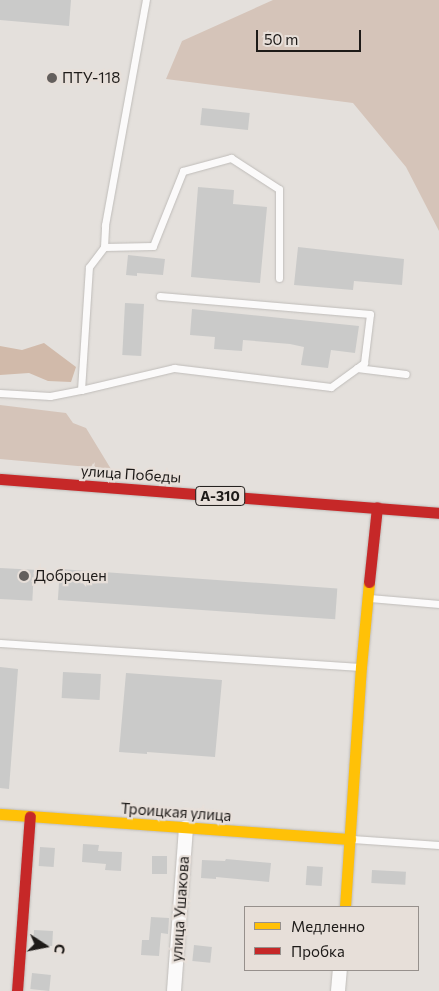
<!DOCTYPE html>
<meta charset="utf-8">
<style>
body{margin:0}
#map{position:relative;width:439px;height:991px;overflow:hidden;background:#e4e0dc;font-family:Commissioner,sans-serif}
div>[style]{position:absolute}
.green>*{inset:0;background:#d5c4b9}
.forest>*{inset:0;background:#d1baaa}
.building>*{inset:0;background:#cacac9;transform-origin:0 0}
.roads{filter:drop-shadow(0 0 1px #bfbcb9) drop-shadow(0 0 1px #bfbcb9)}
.lane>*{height:7px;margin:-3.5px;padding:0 3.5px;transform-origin:3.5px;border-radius:3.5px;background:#fbfafa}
.street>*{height:14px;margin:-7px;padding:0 7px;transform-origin:7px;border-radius:7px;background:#fbfafa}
.slow>*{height:11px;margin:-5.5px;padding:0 5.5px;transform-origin:5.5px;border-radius:5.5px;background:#ffc107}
.jam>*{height:11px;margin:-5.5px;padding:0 5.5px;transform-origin:5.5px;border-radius:5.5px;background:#c62828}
.dots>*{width:14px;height:14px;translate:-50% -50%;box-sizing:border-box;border:2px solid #e7dfd9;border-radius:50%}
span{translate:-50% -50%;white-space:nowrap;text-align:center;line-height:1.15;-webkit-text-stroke:4.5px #e7dfd9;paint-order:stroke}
.shield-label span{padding:1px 4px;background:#e7dfd9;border:1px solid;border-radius:4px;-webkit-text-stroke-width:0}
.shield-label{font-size:14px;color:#1d1a18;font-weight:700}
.poi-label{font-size:15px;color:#1d1a18}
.left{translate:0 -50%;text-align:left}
.street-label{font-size:15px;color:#1d1a18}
.legend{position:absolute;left:244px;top:906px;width:175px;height:65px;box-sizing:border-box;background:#e7dfd9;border:1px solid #96908c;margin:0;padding:6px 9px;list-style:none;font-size:15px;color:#1d1a18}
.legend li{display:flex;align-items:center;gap:10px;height:25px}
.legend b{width:25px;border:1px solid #96908c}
.north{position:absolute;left:20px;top:921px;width:50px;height:50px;-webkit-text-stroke:4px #e7dfd9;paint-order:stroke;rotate:101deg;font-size:14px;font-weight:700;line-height:20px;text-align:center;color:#1d1a18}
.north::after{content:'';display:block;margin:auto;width:18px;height:22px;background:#1d1a18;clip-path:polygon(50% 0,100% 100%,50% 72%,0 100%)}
.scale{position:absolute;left:256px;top:30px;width:105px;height:22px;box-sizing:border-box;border:2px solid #1d1a18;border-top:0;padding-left:6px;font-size:15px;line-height:18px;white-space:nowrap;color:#1d1a18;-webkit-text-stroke:4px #e7dfd9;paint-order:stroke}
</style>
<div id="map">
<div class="green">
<i style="clip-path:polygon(273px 0,439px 0,439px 231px,406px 167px,353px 103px,166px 79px,182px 41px)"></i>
<i style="clip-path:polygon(0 405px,66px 413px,73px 423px,86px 428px,111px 469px,0 459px)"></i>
</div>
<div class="forest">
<i style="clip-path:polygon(44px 343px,76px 367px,71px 382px,48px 381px,29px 373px,0 375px,0 346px,22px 350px)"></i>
</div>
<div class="building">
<i style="clip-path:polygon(0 0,71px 0,69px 26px,0 20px)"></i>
<i style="left:202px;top:108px;width:48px;height:17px;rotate:6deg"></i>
<i style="clip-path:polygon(198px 187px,234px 190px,233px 204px,267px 207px,260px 283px,191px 277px)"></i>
<i style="clip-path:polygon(298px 247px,404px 259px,402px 285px,354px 281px,353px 290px,294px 285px)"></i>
<i style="clip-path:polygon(128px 255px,165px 259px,163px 275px,137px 273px,137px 276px,126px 275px)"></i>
<i style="left:125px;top:303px;width:19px;height:52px;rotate:3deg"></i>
<i style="clip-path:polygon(192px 309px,359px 326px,355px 353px,331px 350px,328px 368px,301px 365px,304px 347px,290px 344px,243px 340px,242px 351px,214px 349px,215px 337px,190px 335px)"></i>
<i style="left:0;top:568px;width:34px;height:31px;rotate:3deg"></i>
<i style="left:60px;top:569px;width:278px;height:31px;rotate:4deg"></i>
<i style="clip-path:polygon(0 667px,18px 669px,9px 789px,0 788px)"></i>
<i style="left:63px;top:672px;width:38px;height:26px;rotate:3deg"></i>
<i style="clip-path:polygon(126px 673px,222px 680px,215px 757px,147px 752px,147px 754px,119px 752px)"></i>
<i style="clip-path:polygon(83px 844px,99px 845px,98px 851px,122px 852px,121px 871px,105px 870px,106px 864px,82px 862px)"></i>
<i style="left:40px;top:847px;width:15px;height:19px;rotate:4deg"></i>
<i style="left:152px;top:856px;width:15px;height:18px"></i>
<i style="clip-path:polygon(226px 859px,271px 863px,269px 882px,216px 877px,216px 879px,201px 878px,202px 860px,225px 861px)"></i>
<i style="left:307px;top:866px;width:16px;height:19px;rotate:4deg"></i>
<i style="left:372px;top:870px;width:34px;height:13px;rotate:3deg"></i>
<i style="clip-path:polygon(151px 917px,169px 918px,168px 934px,161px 933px,159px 956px,141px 955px,142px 940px,149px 940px)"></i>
<i style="left:34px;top:930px;width:19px;height:15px;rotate:3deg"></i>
<i style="left:194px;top:945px;width:18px;height:16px;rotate:6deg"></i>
<i style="left:32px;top:973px;width:19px;height:16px;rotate:6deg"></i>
</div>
<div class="roads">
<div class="lane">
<i style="left:104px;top:247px;width:49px;rotate:-1.2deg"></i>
<i style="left:153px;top:246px;width:81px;rotate:-68.2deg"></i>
<i style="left:183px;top:171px;width:50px;rotate:-15.2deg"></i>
<i style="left:231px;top:158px;width:57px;rotate:32.9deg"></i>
<i style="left:279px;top:189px;width:89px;rotate:90deg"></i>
<i style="left:357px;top:368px;width:49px;rotate:7deg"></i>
<i style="left:81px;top:390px;width:96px;rotate:-13.3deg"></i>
<i style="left:174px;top:368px;width:158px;rotate:6.9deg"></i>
<i style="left:331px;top:387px;width:41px;rotate:-36deg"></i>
<i style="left:364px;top:363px;width:49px;rotate:-83deg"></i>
<i style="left:370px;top:314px;width:211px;rotate:-175.1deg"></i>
<i style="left:0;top:393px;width:50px;rotate:3.4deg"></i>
<i style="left:50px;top:396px;width:32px;rotate:-11deg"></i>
<i style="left:81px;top:390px;width:123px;rotate:-86.3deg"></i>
<i style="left:89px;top:267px;width:25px;rotate:-53deg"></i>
<i style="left:104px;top:247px;width:22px;rotate:-87deg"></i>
<i style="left:105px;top:225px;width:229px;rotate:-79.7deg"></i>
<i style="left:370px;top:598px;width:69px;rotate:5deg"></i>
<i style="left:0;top:643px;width:361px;rotate:3.8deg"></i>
<i style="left:352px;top:839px;width:87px;rotate:3.9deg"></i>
</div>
<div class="street">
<i style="left:174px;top:991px;width:164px;rotate:-85.8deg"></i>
<i style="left:338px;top:991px;width:21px;rotate:-85deg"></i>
</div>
<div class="slow">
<i style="left:0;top:814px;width:351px;rotate:4.1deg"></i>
<i style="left:345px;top:907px;width:241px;rotate:-86.2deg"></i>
<i style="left:361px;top:667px;width:85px;rotate:-84.6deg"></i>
</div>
<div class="jam">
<i style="left:0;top:479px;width:440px;rotate:4.4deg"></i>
<i style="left:369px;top:582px;width:75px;rotate:-83.9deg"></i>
<i style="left:17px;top:991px;width:175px;rotate:-85.8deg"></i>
</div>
</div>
<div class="dots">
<i style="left:52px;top:78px;background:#635f5d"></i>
<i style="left:24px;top:576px;background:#635f5d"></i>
</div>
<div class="shield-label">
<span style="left:220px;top:496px">А-310</span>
</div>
<div class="poi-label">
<span class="left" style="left:62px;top:78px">ПТУ-118</span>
<span class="left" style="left:34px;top:576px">Доброцен</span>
</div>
<div class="street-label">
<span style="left:131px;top:474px;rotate:4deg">улица Победы</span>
<span style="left:176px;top:812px;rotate:4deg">Троицкая улица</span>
<span style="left:180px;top:909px;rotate:-86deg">улица Ушакова</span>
</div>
<ul class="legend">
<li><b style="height:6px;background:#ffc107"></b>Медленно</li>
<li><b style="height:6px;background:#c62828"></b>Пробка</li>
</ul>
<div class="north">С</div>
<div class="scale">50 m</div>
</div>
